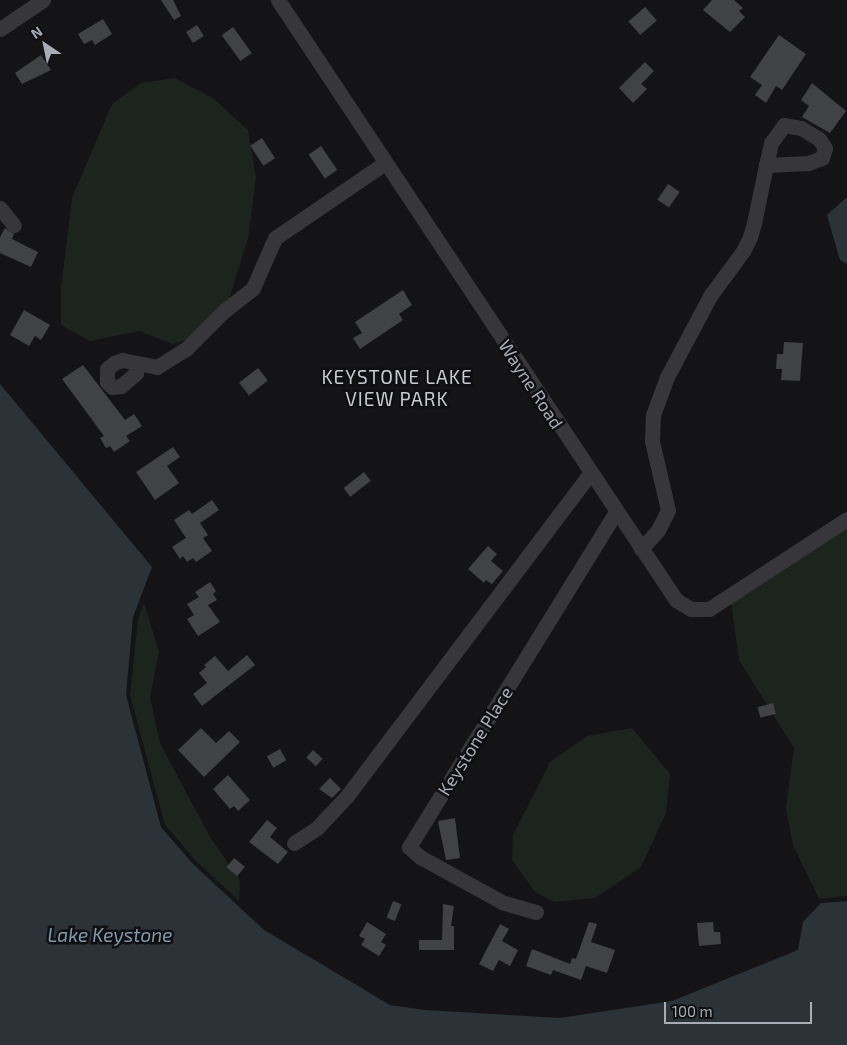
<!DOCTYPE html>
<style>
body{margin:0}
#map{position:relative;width:847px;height:1045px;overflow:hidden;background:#141416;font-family:"Exo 2",sans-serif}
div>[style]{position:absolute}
.green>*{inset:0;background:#1d241d}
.water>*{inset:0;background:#2b3339}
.building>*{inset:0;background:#414246;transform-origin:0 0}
.minor>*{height:15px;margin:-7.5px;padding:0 7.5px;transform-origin:7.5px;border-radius:7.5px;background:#36363b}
span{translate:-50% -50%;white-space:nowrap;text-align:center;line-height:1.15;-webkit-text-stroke:5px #0f0f11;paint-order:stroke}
.street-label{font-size:18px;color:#a7acb6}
.neighbourhood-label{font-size:19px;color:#c7cad2;letter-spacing:1px}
.water-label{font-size:19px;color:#7f9aaf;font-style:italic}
.north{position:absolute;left:20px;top:20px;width:50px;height:50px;-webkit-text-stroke:4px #0f0f11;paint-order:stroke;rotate:326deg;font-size:14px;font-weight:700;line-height:20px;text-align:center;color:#a7acb6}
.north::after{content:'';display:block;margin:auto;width:18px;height:22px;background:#a7acb6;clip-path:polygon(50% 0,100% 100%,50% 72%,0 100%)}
.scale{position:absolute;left:664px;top:1002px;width:148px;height:22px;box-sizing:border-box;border:2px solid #a7acb6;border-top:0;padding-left:6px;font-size:15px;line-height:18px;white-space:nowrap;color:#a7acb6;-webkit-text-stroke:4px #0f0f11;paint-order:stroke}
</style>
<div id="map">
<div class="green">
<i style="clip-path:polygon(175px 78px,214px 99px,248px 130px,256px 178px,248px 238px,227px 306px,204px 335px,173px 344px,139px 331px,90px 341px,61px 325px,61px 289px,72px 198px,112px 104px,141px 83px)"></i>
<i style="clip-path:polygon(847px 526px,847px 896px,819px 899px,793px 845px,786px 808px,794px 748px,739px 660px,731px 602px)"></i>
<i style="clip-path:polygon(144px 603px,159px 652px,150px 697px,160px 743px,210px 837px,240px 880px,239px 901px,196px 861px,165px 825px,130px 695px,138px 619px)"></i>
<i style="clip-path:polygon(632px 728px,670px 774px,666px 813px,641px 867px,595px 898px,554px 902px,535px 892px,512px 860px,513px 835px,550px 762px,587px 736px)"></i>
</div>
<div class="water">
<i style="clip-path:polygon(847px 197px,847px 264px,840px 260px,827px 215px)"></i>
<i style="clip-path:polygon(0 384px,152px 567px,133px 617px,126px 695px,161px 827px,193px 864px,264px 930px,390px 1005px,425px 1010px,560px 1018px,672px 1001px,798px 950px,803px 922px,821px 903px,847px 901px,847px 1045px,0 1045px)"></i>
</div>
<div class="building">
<i style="clip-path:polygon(161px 0,173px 0,181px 16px,174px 20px)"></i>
<i style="clip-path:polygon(712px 0,734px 0,743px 8px,739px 11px,745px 17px,730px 32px,703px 10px)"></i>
<i style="left:645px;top:7px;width:18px;height:22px;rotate:49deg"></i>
<i style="clip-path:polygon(103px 19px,112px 34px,95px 45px,92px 40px,84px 44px,78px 34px)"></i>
<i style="left:197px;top:25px;width:13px;height:13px;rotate:58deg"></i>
<i style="left:233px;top:27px;width:32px;height:14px;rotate:54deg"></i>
<i style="clip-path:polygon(779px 35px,806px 54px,782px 90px,776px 86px,766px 103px,755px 95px,762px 85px,750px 77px)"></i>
<i style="clip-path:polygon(41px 55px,51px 70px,22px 84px,15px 73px)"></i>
<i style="clip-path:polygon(645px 62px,654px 71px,641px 84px,647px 89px,633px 103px,619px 88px)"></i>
<i style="clip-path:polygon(812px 83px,846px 111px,830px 133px,802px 117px,809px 106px,801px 100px)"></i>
<i style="left:262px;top:138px;width:24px;height:14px;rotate:57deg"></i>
<i style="left:321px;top:146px;width:29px;height:15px;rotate:56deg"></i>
<i style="left:668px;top:184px;width:14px;height:19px;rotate:34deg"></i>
<i style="clip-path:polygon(5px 228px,14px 234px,12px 239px,38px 252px,31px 267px,0 253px,0 237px)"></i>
<i style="clip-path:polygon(403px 290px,412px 305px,399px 314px,403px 320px,360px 349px,353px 338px,362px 333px,355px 322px)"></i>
<i style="clip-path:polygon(24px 310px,50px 325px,41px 340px,35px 336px,29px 346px,10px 335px)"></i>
<i style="clip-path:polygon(784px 342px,803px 343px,800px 381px,781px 380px,782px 369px,776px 369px,777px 354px,783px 354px)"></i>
<i style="clip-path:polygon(83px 365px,125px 420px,134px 414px,142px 426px,126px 436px,130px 441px,114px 452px,110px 446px,106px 448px,100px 438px,104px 436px,62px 379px)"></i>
<i style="left:258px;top:368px;width:16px;height:24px;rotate:52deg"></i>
<i style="clip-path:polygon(173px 447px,180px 457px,167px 466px,179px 483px,155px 500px,136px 472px)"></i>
<i style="left:364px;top:472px;width:11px;height:26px;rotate:52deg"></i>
<i style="clip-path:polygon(212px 500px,219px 510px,200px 523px,208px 535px,203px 538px,212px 551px,196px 562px,193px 558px,187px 562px,183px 556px,180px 559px,172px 547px,186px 538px,174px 520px,189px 510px,192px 514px)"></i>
<i style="clip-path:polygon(488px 546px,497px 554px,491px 561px,503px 571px,492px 584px,486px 580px,484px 583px,468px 569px)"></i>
<i style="clip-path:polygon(210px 582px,216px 591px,213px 594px,217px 600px,208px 605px,220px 622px,198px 636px,187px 619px,194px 615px,187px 604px,199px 597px,195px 592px)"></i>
<i style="clip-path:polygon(247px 655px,255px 665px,202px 706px,193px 694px,207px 683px,199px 673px,206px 667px,204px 665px,215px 656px,228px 671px)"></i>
<i style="left:773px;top:703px;width:11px;height:16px;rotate:75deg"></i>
<i style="clip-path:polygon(201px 728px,216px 743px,229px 731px,240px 742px,204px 777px,178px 750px)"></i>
<i style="left:280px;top:749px;width:13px;height:15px;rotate:61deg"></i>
<i style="left:313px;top:750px;width:13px;height:10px;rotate:42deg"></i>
<i style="clip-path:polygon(228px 775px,250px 800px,238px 811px,234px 806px,230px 809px,213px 789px)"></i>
<i style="clip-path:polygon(330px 778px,341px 789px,332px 798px,319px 789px)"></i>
<i style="clip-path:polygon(455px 818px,460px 858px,446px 860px,438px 821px)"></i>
<i style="clip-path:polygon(267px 820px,277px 828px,270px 837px,288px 852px,278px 864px,249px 842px)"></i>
<i style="left:234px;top:858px;width:14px;height:12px;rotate:39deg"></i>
<i style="left:393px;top:901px;width:9px;height:18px;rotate:21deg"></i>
<i style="clip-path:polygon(443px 904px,454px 906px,451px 926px,454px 926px,454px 950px,419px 950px,419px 940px,442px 940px)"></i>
<i style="clip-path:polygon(367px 922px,386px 934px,381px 942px,386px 945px,379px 956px,361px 945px,365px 939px,359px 936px)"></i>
<i style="clip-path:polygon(589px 922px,597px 924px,591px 942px,615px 950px,607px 973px,586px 966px,581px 980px,553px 970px,551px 975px,526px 966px,532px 949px,570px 964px,572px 958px,576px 959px)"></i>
<i style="clip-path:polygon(713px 922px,714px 932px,720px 932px,721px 944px,699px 946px,697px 923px)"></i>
<i style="clip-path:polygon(500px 924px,509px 929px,502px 941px,518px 950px,510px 966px,499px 960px,493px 971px,479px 964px)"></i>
</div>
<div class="minor">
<i style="left:278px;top:0;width:720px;rotate:56.44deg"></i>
<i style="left:676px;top:600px;width:17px;rotate:31deg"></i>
<i style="left:691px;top:609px;width:18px"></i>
<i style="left:709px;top:609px;width:165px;rotate:-33.1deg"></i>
<i style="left:0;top:29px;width:52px;rotate:-34deg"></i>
<i style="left:0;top:208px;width:22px;rotate:51deg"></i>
<i style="left:138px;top:364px;width:9px;rotate:103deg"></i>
<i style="left:136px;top:373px;width:20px;rotate:139deg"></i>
<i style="left:121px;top:386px;width:9px;rotate:174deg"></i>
<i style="left:112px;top:387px;width:7px;rotate:-135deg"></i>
<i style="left:107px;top:382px;width:13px;rotate:-90deg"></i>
<i style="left:107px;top:369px;width:9px;rotate:-41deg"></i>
<i style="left:114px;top:363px;width:9px;rotate:-21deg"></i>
<i style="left:122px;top:360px;width:36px;rotate:11deg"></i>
<i style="left:157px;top:367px;width:34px;rotate:-32deg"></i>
<i style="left:186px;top:349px;width:54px;rotate:-45deg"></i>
<i style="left:224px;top:311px;width:37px;rotate:-38deg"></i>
<i style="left:253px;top:288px;width:55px;rotate:-66.3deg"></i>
<i style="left:275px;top:238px;width:133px;rotate:-34.3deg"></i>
<i style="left:641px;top:549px;width:25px;rotate:-48deg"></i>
<i style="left:658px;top:530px;width:22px;rotate:-63deg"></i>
<i style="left:668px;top:510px;width:71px;rotate:-103.1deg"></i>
<i style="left:652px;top:441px;width:26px;rotate:-88deg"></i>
<i style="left:653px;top:415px;width:40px;rotate:-69.8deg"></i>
<i style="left:667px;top:377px;width:92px;rotate:-62deg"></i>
<i style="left:710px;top:296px;width:56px;rotate:-53.7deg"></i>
<i style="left:743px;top:251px;width:16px;rotate:-63deg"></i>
<i style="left:750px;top:237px;width:15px;rotate:-74deg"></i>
<i style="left:754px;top:223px;width:59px;rotate:-78.3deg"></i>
<i style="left:766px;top:165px;width:23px;rotate:-77deg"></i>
<i style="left:771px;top:143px;width:22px;rotate:-54deg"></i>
<i style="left:784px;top:125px;width:17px;rotate:10deg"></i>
<i style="left:801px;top:128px;width:21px;rotate:31deg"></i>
<i style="left:819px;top:139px;width:11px;rotate:56deg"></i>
<i style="left:825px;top:148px;width:10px;rotate:107deg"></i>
<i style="left:822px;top:158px;width:15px;rotate:160deg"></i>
<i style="left:808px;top:163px;width:42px;rotate:177.3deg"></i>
<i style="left:294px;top:843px;width:27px;rotate:-33deg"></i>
<i style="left:317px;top:828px;width:44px;rotate:-46.8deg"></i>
<i style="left:347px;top:796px;width:403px;rotate:-53deg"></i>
<i style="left:536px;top:912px;width:35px;rotate:-164deg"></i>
<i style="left:502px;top:902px;width:94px;rotate:-151.2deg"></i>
<i style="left:420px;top:857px;width:15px;rotate:-138deg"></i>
<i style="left:409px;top:847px;width:394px;rotate:-58.3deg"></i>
</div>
<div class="street-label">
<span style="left:531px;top:384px;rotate:57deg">Wayne Road</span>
<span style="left:475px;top:741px;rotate:-58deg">Keystone Place</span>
</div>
<div class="neighbourhood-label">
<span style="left:397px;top:388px">KEYSTONE LAKE<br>VIEW PARK</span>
</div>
<div class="water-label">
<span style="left:110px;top:935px">Lake Keystone</span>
</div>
<div class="north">N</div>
<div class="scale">100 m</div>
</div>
